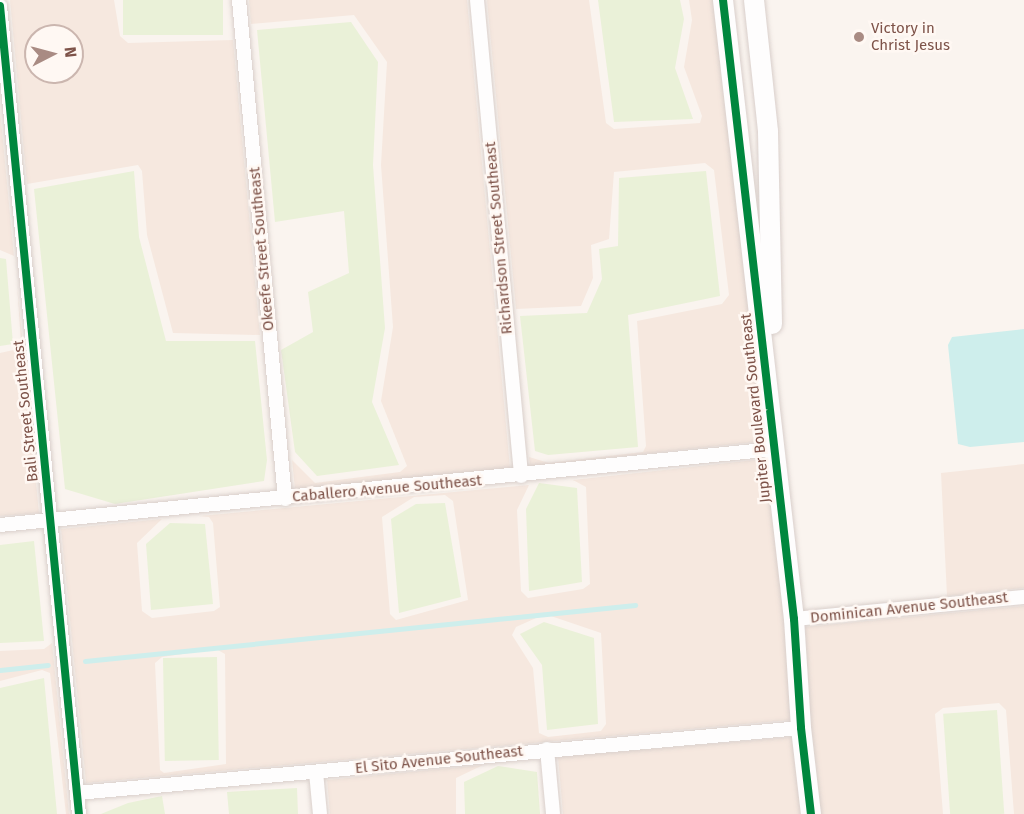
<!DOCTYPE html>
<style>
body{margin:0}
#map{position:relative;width:1024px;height:814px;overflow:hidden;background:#faf4ef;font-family:"Fira Sans",sans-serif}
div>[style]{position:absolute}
.residential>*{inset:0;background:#f6e8df}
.green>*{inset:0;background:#eaf1d8;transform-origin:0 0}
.water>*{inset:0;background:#ceeeec}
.stream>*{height:5px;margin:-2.5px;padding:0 2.5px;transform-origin:2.5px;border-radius:2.5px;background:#ceeeec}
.roads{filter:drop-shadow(0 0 2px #d9cfcb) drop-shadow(0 0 2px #d9cfcb)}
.street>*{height:14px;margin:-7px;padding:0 7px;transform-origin:7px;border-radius:7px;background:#fefdfd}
.secondary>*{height:20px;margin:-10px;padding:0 10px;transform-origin:10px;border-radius:10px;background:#fefdfd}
.cycleway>*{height:8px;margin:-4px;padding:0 4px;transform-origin:4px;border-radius:4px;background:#00873e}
.dots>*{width:16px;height:16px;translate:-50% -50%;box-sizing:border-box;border:3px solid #fff8f3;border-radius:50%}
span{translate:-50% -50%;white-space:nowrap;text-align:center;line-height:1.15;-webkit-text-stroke:5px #fff8f3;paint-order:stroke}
.poi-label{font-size:15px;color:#7e5349}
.left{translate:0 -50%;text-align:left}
.street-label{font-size:15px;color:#7e5349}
.north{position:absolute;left:24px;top:24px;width:60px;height:60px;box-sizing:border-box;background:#fff8f3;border:2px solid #cbb6af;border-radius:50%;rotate:84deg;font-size:16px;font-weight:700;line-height:24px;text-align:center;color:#7e5349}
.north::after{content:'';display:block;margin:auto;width:21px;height:27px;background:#a98b83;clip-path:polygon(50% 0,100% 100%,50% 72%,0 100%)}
</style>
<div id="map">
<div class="residential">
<i style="clip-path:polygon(evenodd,10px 0,114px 0,120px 36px,128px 43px,233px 40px,260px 335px,173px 333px,147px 235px,142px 171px,138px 165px,27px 184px,10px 0,36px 36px,72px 36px,72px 72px,36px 72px,36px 36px)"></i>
<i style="clip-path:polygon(249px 0,467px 0,510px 468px,295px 489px,292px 460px,315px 483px,400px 472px,407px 466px,381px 401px,393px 327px,381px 165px,387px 62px,354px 15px,251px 24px)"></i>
<i style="clip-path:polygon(487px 0,589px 0,606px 123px,614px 129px,700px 123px,702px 116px,684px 67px,692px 20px,689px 0,713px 0,764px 441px,530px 466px,529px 457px,549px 463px,643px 452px,646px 446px,637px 321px,722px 304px,729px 295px,714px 170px,705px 163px,614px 172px,609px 239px,591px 245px,593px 278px,581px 306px,516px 309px)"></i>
<i style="clip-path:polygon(0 110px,14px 256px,0 250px)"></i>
<i style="clip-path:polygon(17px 283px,39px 513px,0 516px,0 353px,18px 349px,21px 343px)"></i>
<i style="clip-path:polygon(evenodd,765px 459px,785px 620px,790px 720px,86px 783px,61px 529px,162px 519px,137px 543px,142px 611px,152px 618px,214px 611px,220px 607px,213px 523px,209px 517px,199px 516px,529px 485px,517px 510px,521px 591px,528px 598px,583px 589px,590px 584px,586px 487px,573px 480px,765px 459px,445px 495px,453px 501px,468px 600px,396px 620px,390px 614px,382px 517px,414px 497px,445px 495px,765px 459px,545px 614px,601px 633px,606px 724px,601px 731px,548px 737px,539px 733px,533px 668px,512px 635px,516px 627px,545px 614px,765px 459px,216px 649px,225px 654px,226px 764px,164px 773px,160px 770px,155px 663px,162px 657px,216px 649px)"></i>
<i style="clip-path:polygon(1024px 464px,1024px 588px,947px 596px,941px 473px)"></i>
<i style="clip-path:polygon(1024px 606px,1024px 814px,1014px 814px,1006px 710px,999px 703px,943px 708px,935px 714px,943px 814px,821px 814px,811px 727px,805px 627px)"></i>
<i style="clip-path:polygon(52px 643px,67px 794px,69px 814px,66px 814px,50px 673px,42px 670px,0 681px,0 651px,44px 649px)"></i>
<i style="clip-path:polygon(792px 737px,801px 814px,563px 814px,558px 757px)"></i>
<i style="clip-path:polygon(483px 765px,456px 778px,456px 814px,330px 814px,327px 780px)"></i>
</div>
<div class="green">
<i style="left:123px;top:0;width:100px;height:35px"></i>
<i style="clip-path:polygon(598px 0,680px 0,684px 19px,675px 68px,693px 119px,614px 122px)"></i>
<i style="clip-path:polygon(351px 22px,378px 62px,373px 165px,385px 328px,372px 402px,399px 465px,317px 476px,295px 452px,281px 350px,313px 332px,308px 292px,349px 273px,344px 211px,275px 222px,257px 30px)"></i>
<i style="clip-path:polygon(134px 171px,139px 237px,166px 341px,255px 341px,267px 460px,264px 481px,115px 504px,65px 489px,34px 189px)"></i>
<i style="clip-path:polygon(706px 171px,720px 296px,628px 315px,638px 447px,548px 455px,535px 451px,520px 316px,587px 313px,602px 279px,599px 249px,618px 246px,619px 178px)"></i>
<i style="clip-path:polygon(0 258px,6px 259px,13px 344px,0 346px)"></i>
<i style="clip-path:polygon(539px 483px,577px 488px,582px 582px,529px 591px,526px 509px)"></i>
<i style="clip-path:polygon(445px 503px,461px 597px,399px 613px,391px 519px,416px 504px)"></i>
<i style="clip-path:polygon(170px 523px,205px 524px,213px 604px,151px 610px,146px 544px)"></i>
<i style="clip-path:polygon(34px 541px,44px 641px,0 643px,0 545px)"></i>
<i style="clip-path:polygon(544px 622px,594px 638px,598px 724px,547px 730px,542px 665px,520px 634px)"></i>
<i style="left:217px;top:657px;width:103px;height:54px;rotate:89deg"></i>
<i style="clip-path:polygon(44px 678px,57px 814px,0 814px,0 688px)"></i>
<i style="left:997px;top:710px;width:104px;height:54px;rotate:86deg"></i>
<i style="clip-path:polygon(498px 766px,537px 772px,540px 814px,465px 814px,464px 782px)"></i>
<i style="clip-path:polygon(297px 788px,298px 814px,229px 814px,227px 792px)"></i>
<i style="clip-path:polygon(162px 796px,165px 814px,101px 814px,128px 803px)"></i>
</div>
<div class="water">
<i style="clip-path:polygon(1024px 329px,1024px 442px,970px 447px,958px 444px,948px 345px,952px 337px)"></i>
</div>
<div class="stream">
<i style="left:85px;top:661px;width:553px;rotate:-5.81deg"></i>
<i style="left:0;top:670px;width:48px;rotate:-5.9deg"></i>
</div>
<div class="roads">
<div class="street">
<i style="left:239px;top:0;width:501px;rotate:84.73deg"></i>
<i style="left:477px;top:0;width:478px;rotate:84.7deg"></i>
<i style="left:0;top:6px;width:812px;rotate:84.42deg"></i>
<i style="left:0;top:525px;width:779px;rotate:-5.6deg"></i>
<i style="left:794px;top:619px;width:231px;rotate:-5.5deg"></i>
<i style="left:547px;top:749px;width:65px;rotate:84.7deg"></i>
<i style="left:316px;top:772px;width:42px;rotate:84.6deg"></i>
<i style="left:77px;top:793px;width:727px;rotate:-5.13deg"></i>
</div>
<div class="secondary">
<i style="left:723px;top:0;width:623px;rotate:83.46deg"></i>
<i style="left:794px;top:619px;width:109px;rotate:86.3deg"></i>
<i style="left:801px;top:728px;width:87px;rotate:83.4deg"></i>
<i style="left:754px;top:0;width:133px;rotate:83.9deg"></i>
<i style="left:768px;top:132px;width:192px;rotate:88.8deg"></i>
</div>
</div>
<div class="cycleway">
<i style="left:723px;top:0;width:623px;rotate:83.46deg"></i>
<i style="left:794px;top:619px;width:109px;rotate:86.3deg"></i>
<i style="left:801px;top:728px;width:87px;rotate:83.4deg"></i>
<i style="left:0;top:6px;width:812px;rotate:84.42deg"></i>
</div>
<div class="dots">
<i style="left:859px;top:37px;background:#a98b83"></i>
</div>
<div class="poi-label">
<span class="left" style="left:871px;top:37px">Victory in<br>Christ Jesus</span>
</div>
<div class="street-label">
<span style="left:499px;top:238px;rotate:-95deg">Richardson Street Southeast</span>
<span style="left:262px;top:249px;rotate:-95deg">Okeefe Street Southeast</span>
<span style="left:756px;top:408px;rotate:-96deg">Jupiter Boulevard Southeast</span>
<span style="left:26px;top:411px;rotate:-96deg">Bali Street Southeast</span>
<span style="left:387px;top:489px;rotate:-5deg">Caballero Avenue Southeast</span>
<span style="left:909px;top:608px;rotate:-6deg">Dominican Avenue Southeast</span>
<span style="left:439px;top:760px;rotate:-6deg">El Sito Avenue Southeast</span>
</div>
<div class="north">N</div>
</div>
